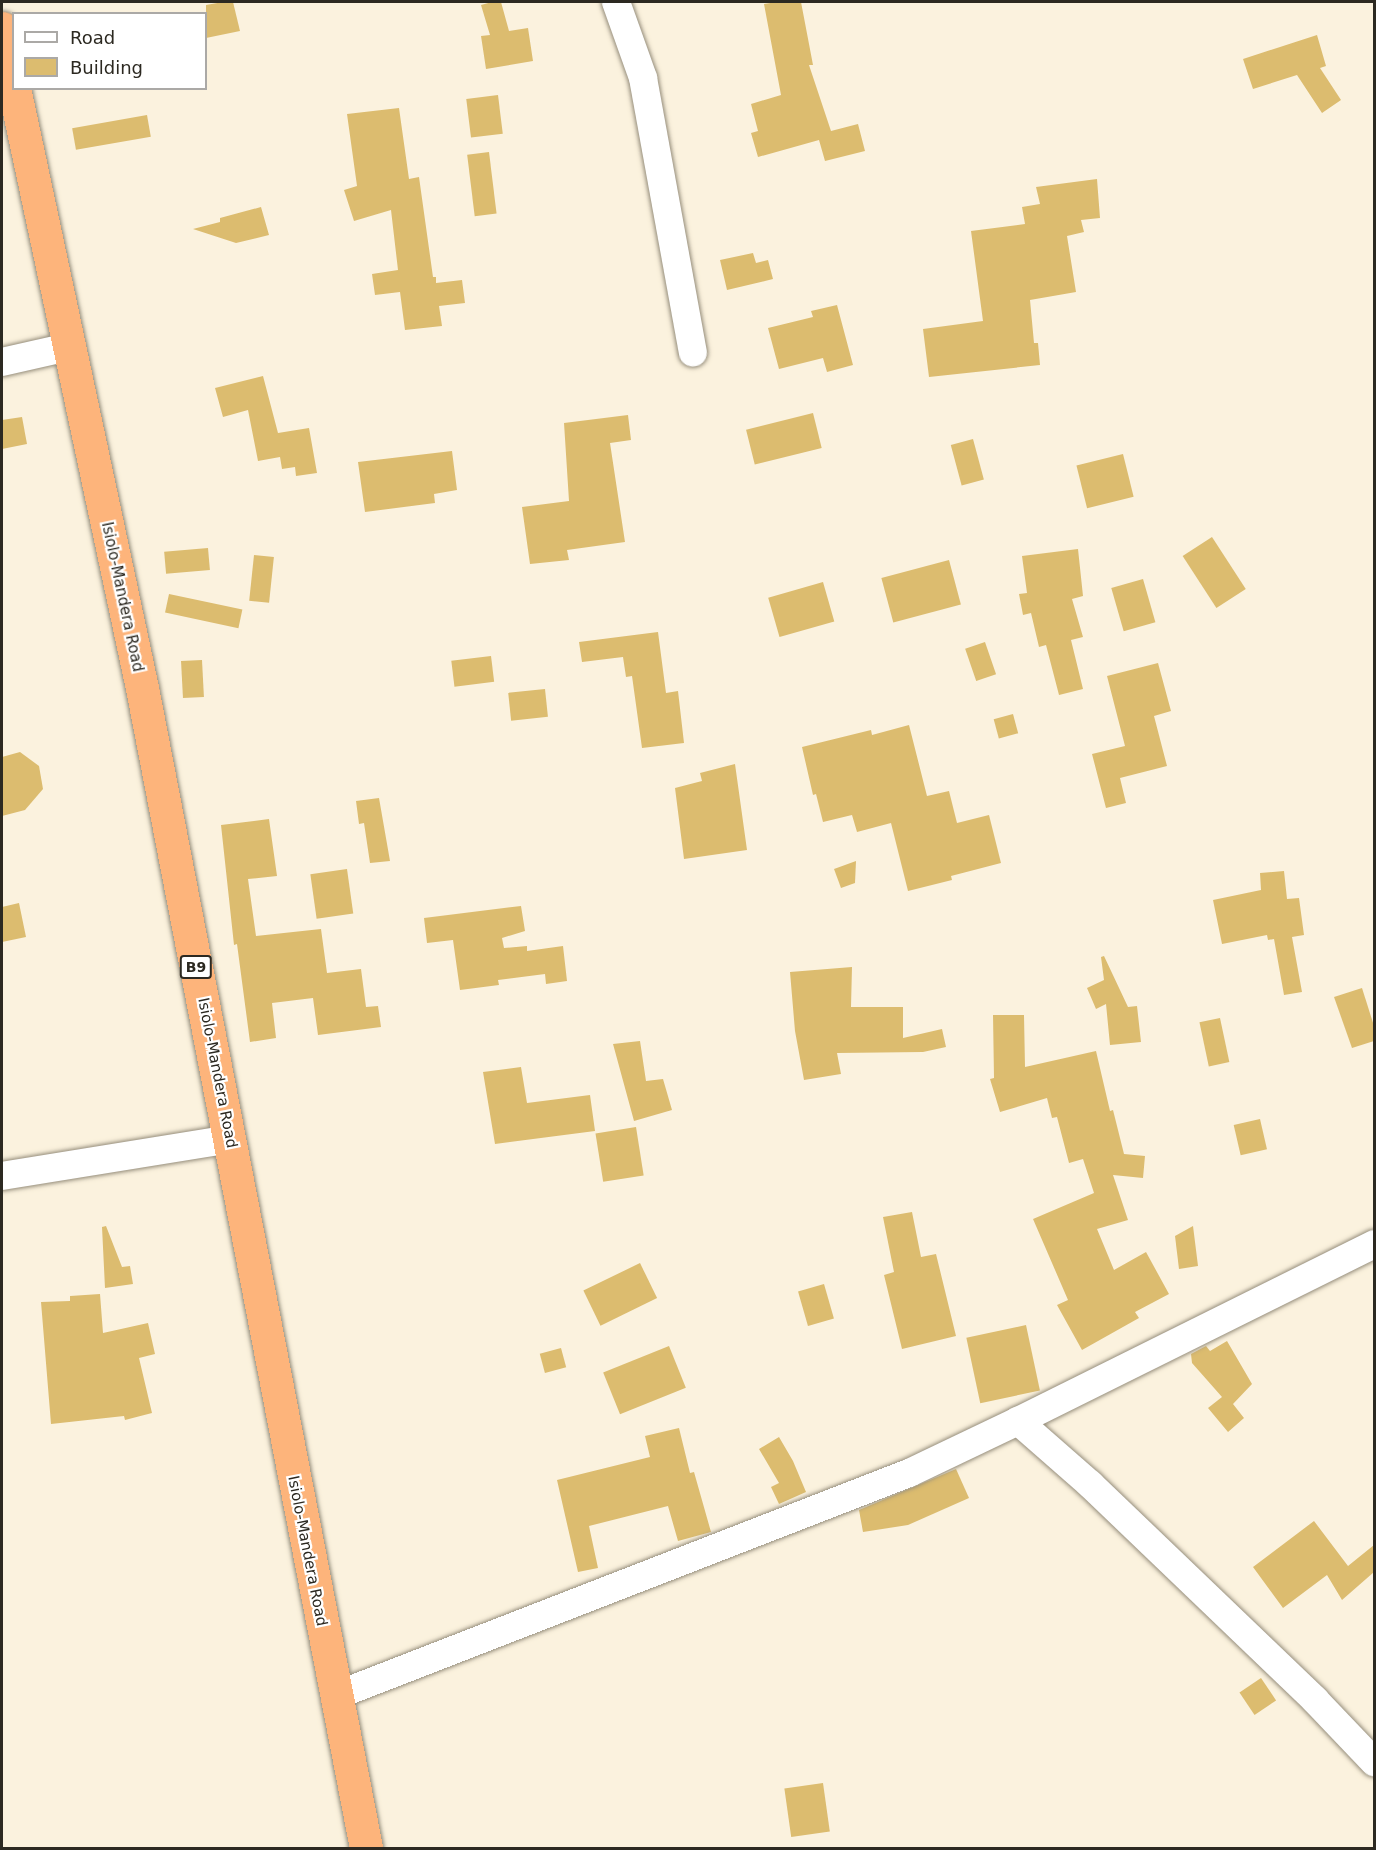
<!DOCTYPE html>
<style>
body{margin:0}
#map{position:relative;width:1376px;height:1850px;overflow:hidden;background:#fbf2de;font-family:"DejaVu Sans",sans-serif}
div>[style]{position:absolute}
.building>*{inset:0;background:#dcbc6f;transform-origin:0 0}
.roads{filter:drop-shadow(0 0 2px #968e7c) drop-shadow(0 0 2px #968e7c)}
.street>*{height:28px;margin:-14px;padding:0 14px;transform-origin:14px;border-radius:14px;background:#fff}
.highway>*{height:33px;margin:-16.5px;padding:0 16.5px;transform-origin:16.5px;border-radius:16.5px;background:#fdb47b}
span{translate:-50% -50%;white-space:nowrap;text-align:center;line-height:1.15;-webkit-text-stroke:4.5px #fff;paint-order:stroke}
.shield-label span{padding:2px 4px;background:#fff;border:2px solid;border-radius:4px;-webkit-text-stroke-width:0}
.shield-label{font-size:14px;color:#2c2921;font-weight:700}
.street-label{font-size:15px;color:#2c2921}
.frame{position:absolute;inset:0;border:3px solid #2c2921;pointer-events:none}
.legend{position:absolute;left:12px;top:12px;width:195px;height:78px;box-sizing:border-box;background:#fff;border:2px solid #aba9a6;margin:0;padding:8px 10px;list-style:none;font-size:18px;color:#2c2921}
.legend li{display:flex;align-items:center;gap:12px;height:30px}
.legend b{width:30px;border:2px solid #aba9a6}
</style>
<div id="map">
<div class="building">
<i style="clip-path:polygon(223px 2px,233px 2px,240px 31px,206px 38px,206px 5px)"></i>
<i style="clip-path:polygon(492px 2px,501px 2px,509px 31px,528px 28px,533px 61px,486px 69px,481px 36px,490px 35px,481px 5px)"></i>
<i style="clip-path:polygon(777px 2px,801px 2px,813px 65px,809px 65px,831px 131px,858px 124px,865px 151px,825px 161px,819px 140px,758px 157px,751px 133px,758px 131px,751px 104px,781px 95px,764px 4px)"></i>
<i style="clip-path:polygon(1317px 35px,1326px 66px,1320px 68px,1341px 100px,1322px 113px,1297px 75px,1253px 89px,1243px 59px)"></i>
<i style="left:498px;top:95px;width:39px;height:32px;rotate:83deg"></i>
<i style="clip-path:polygon(399px 108px,409px 179px,419px 177px,433px 277px,436px 277px,436px 283px,462px 280px,465px 303px,439px 306px,442px 326px,405px 330px,400px 292px,375px 295px,372px 274px,398px 270px,391px 210px,354px 221px,344px 190px,357px 186px,347px 114px)"></i>
<i style="left:147px;top:115px;width:22px;height:76px;rotate:80deg"></i>
<i style="left:489px;top:152px;width:62px;height:22px;rotate:83deg"></i>
<i style="clip-path:polygon(1097px 179px,1100px 218px,1081px 220px,1084px 232px,1067px 236px,1076px 292px,1030px 300px,1034px 343px,1038px 343px,1040px 365px,929px 377px,923px 329px,983px 321px,971px 231px,1025px 224px,1022px 207px,1040px 204px,1036px 187px)"></i>
<i style="clip-path:polygon(261px 207px,269px 235px,236px 243px,193px 229px,220px 222px,220px 218px)"></i>
<i style="clip-path:polygon(753px 253px,756px 263px,768px 260px,773px 279px,727px 290px,720px 260px)"></i>
<i style="clip-path:polygon(837px 305px,853px 365px,827px 372px,823px 358px,779px 369px,768px 328px,813px 317px,811px 311px)"></i>
<i style="clip-path:polygon(263px 376px,278px 433px,309px 428px,317px 473px,296px 476px,295px 467px,282px 469px,280px 457px,258px 461px,248px 410px,223px 417px,215px 388px)"></i>
<i style="left:813px;top:413px;width:36px;height:69px;rotate:76deg"></i>
<i style="clip-path:polygon(628px 415px,631px 440px,610px 443px,625px 542px,567px 550px,569px 560px,530px 564px,522px 507px,569px 501px,564px 423px)"></i>
<i style="clip-path:polygon(22px 417px,27px 444px,2px 449px,2px 420px)"></i>
<i style="left:973px;top:439px;width:42px;height:23px;rotate:75deg"></i>
<i style="clip-path:polygon(452px 451px,457px 490px,434px 494px,435px 503px,365px 512px,358px 462px)"></i>
<i style="left:1123px;top:454px;width:44px;height:48px;rotate:76deg"></i>
<i style="left:1212px;top:537px;width:62px;height:35px;rotate:57deg"></i>
<i style="left:208px;top:548px;width:22px;height:44px;rotate:85deg"></i>
<i style="clip-path:polygon(1078px 549px,1083px 596px,1072px 599px,1083px 637px,1071px 640px,1083px 689px,1059px 695px,1046px 645px,1039px 647px,1031px 613px,1023px 615px,1019px 594px,1027px 593px,1022px 556px)"></i>
<i style="left:254px;top:555px;width:20px;height:46px;rotate:6deg"></i>
<i style="left:949px;top:560px;width:46px;height:70px;rotate:75deg"></i>
<i style="left:1143px;top:579px;width:45px;height:33px;rotate:74deg"></i>
<i style="left:823px;top:582px;width:41px;height:57px;rotate:74deg"></i>
<i style="left:169px;top:594px;width:75px;height:19px;rotate:12deg"></i>
<i style="clip-path:polygon(658px 632px,666px 693px,678px 691px,684px 743px,642px 748px,632px 676px,626px 677px,623px 657px,582px 662px,579px 642px)"></i>
<i style="left:985px;top:642px;width:34px;height:21px;rotate:71deg"></i>
<i style="left:491px;top:656px;width:26px;height:40px;rotate:83deg"></i>
<i style="left:202px;top:660px;width:37px;height:21px;rotate:87deg"></i>
<i style="clip-path:polygon(1158px 663px,1171px 711px,1154px 716px,1167px 766px,1120px 778px,1126px 803px,1106px 808px,1092px 754px,1125px 746px,1107px 676px)"></i>
<i style="left:545px;top:689px;width:28px;height:37px;rotate:84deg"></i>
<i style="left:1013px;top:714px;width:20px;height:20px;rotate:75deg"></i>
<i style="clip-path:polygon(909px 725px,927px 796px,949px 791px,957px 823px,989px 815px,1001px 863px,951px 876px,952px 880px,908px 891px,891px 823px,857px 832px,852px 815px,823px 822px,816px 794px,813px 795px,802px 747px,871px 730px,872px 735px)"></i>
<i style="clip-path:polygon(20px 752px,39px 766px,43px 789px,25px 810px,2px 816px,2px 757px)"></i>
<i style="clip-path:polygon(735px 764px,747px 850px,684px 859px,675px 788px,702px 781px,700px 773px)"></i>
<i style="clip-path:polygon(379px 798px,390px 861px,370px 863px,364px 823px,359px 824px,356px 801px)"></i>
<i style="clip-path:polygon(269px 819px,277px 876px,248px 879px,256px 936px,321px 929px,327px 973px,361px 969px,366px 1007px,378px 1006px,381px 1027px,318px 1035px,313px 998px,272px 1003px,276px 1038px,250px 1042px,237px 944px,234px 945px,221px 825px)"></i>
<i style="clip-path:polygon(856px 861px,855px 883px,841px 888px,834px 869px)"></i>
<i style="left:347px;top:869px;width:45px;height:37px;rotate:82deg"></i>
<i style="clip-path:polygon(1284px 871px,1287px 899px,1299px 898px,1304px 935px,1292px 937px,1302px 992px,1284px 995px,1274px 939px,1268px 940px,1267px 935px,1222px 944px,1213px 900px,1261px 890px,1260px 873px)"></i>
<i style="clip-path:polygon(19px 903px,26px 937px,2px 942px,2px 907px)"></i>
<i style="clip-path:polygon(521px 906px,525px 931px,502px 938px,504px 948px,527px 946px,527px 951px,563px 946px,567px 981px,546px 984px,545px 974px,498px 980px,499px 985px,460px 990px,453px 940px,427px 943px,424px 918px)"></i>
<i style="clip-path:polygon(1104px 956px,1128px 1007px,1137px 1006px,1141px 1042px,1110px 1045px,1106px 1004px,1096px 1009px,1087px 988px,1104px 980px,1101px 957px)"></i>
<i style="clip-path:polygon(852px 967px,851px 1007px,903px 1007px,903px 1038px,942px 1029px,946px 1047px,923px 1052px,837px 1053px,841px 1074px,804px 1080px,795px 1031px,790px 972px)"></i>
<i style="clip-path:polygon(1362px 988px,1374px 1026px,1374px 1041px,1352px 1048px,1334px 997px)"></i>
<i style="clip-path:polygon(993px 1015px,1024px 1015px,1025px 1067px,1096px 1051px,1110px 1111px,1113px 1110px,1124px 1154px,1145px 1156px,1143px 1178px,1113px 1175px,1128px 1220px,1097px 1229px,1114px 1270px,1146px 1252px,1169px 1294px,1135px 1312px,1139px 1318px,1082px 1350px,1057px 1305px,1068px 1300px,1033px 1219px,1094px 1193px,1083px 1159px,1069px 1163px,1057px 1117px,1052px 1118px,1047px 1098px,1000px 1112px,990px 1079px,994px 1078px)"></i>
<i style="left:1220px;top:1018px;width:45px;height:21px;rotate:78deg"></i>
<i style="clip-path:polygon(640px 1041px,646px 1081px,663px 1079px,672px 1110px,634px 1121px,613px 1044px)"></i>
<i style="clip-path:polygon(521px 1067px,527px 1103px,590px 1095px,595px 1131px,495px 1144px,483px 1072px)"></i>
<i style="left:1260px;top:1119px;width:31px;height:27px;rotate:77deg"></i>
<i style="left:636px;top:1127px;width:49px;height:41px;rotate:81deg"></i>
<i style="clip-path:polygon(912px 1212px,921px 1257px,936px 1254px,956px 1336px,902px 1349px,884px 1275px,894px 1272px,883px 1217px)"></i>
<i style="clip-path:polygon(106px 1226px,122px 1267px,130px 1266px,133px 1284px,105px 1288px,102px 1227px)"></i>
<i style="clip-path:polygon(1193px 1226px,1198px 1266px,1179px 1269px,1175px 1236px)"></i>
<i style="left:640px;top:1263px;width:39px;height:63px;rotate:64deg"></i>
<i style="left:824px;top:1284px;width:36px;height:27px;rotate:74deg"></i>
<i style="clip-path:polygon(100px 1294px,103px 1333px,148px 1323px,155px 1354px,139px 1358px,152px 1413px,125px 1420px,124px 1416px,51px 1424px,41px 1302px,70px 1301px,70px 1296px)"></i>
<i style="left:1026px;top:1325px;width:67px;height:61px;rotate:78deg"></i>
<i style="clip-path:polygon(1227px 1341px,1252px 1384px,1233px 1404px,1244px 1418px,1228px 1432px,1208px 1408px,1222px 1397px,1192px 1363px,1191px 1354px,1206px 1346px,1210px 1351px)"></i>
<i style="left:669px;top:1346px;width:45px;height:71px;rotate:68deg"></i>
<i style="left:561px;top:1348px;width:20px;height:22px;rotate:75deg"></i>
<i style="clip-path:polygon(679px 1428px,690px 1473px,694px 1472px,711px 1532px,678px 1541px,668px 1506px,589px 1526px,598px 1568px,578px 1572px,557px 1480px,650px 1457px,645px 1436px)"></i>
<i style="clip-path:polygon(779px 1437px,793px 1461px,806px 1492px,779px 1504px,771px 1487px,779px 1483px,759px 1449px)"></i>
<i style="clip-path:polygon(956px 1469px,969px 1498px,908px 1525px,863px 1532px,859px 1510px)"></i>
<i style="clip-path:polygon(1314px 1521px,1348px 1566px,1374px 1545px,1374px 1572px,1342px 1600px,1327px 1575px,1283px 1608px,1253px 1567px)"></i>
<i style="left:1261px;top:1678px;width:27px;height:26px;rotate:56deg"></i>
<i style="left:823px;top:1783px;width:49px;height:39px;rotate:82deg"></i>
</div>
<div class="roads">
<div class="street">
<i style="left:616px;top:2px;width:81px;rotate:70.4deg"></i>
<i style="left:643px;top:78px;width:279px;rotate:79.7deg"></i>
<i style="left:2px;top:362px;width:68px;rotate:-12.8deg"></i>
<i style="left:2px;top:1176px;width:231px;rotate:-9.2deg"></i>
<i style="left:1018px;top:1421px;width:96px;rotate:41.2deg"></i>
<i style="left:1090px;top:1484px;width:312px;rotate:43.8deg"></i>
<i style="left:1315px;top:1700px;width:86px;rotate:46.4deg"></i>
<i style="left:335px;top:1696px;width:616px;rotate:-21.23deg"></i>
<i style="left:909px;top:1473px;width:121px;rotate:-25.5deg"></i>
<i style="left:1018px;top:1421px;width:398px;rotate:-26.4deg"></i>
</div>
<div class="highway">
<i style="left:2px;top:28px;width:59px;rotate:78.3deg"></i>
<i style="left:14px;top:88px;width:614px;rotate:77.96deg"></i>
<i style="left:142px;top:688px;width:1181px;rotate:79.07deg"></i>
</div>
</div>
<div class="shield-label">
<span style="left:196px;top:967px">B9</span>
</div>
<div class="street-label">
<span style="left:122px;top:597px;rotate:78deg">Isiolo-Mandera Road</span>
<span style="left:217px;top:1073px;rotate:79deg">Isiolo-Mandera Road</span>
<span style="left:307px;top:1551px;rotate:79deg">Isiolo-Mandera Road</span>
</div>
<div class="frame"></div>
<ul class="legend">
<li><b style="height:8px;background:#fff"></b>Road</li>
<li><b style="height:16px;background:#dcbc6f"></b>Building</li>
</ul>
</div>
